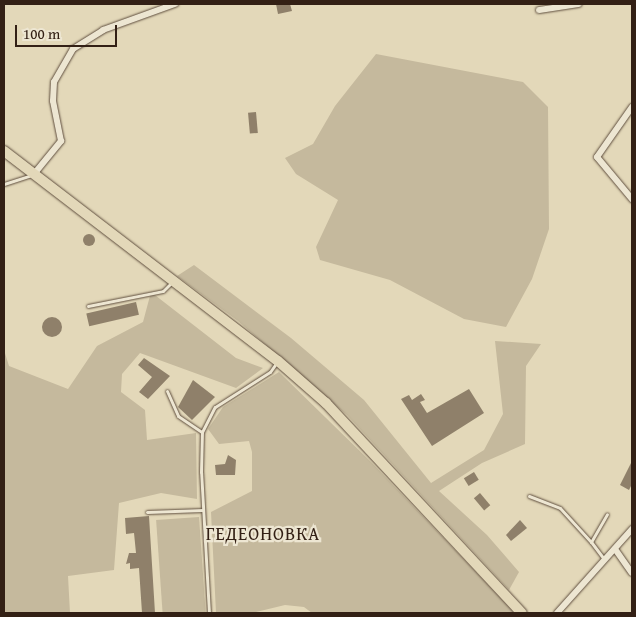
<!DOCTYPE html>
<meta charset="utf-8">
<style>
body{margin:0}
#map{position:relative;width:636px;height:617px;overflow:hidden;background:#e3d8b9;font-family:"Gentium Book Plus",serif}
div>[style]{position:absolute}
.green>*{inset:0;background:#c5b99d;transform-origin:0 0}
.building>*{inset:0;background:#8f806a;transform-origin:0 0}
.round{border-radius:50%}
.roads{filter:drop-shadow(0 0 1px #5f4e3e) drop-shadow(0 0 1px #5f4e3e)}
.lane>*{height:3px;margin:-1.5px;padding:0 1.5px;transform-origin:1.5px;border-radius:1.5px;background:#ede6d2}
.street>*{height:6px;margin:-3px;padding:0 3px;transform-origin:3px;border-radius:3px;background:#ede6d2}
.primary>*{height:10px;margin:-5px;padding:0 5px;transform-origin:5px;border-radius:5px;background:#e3d8b9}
span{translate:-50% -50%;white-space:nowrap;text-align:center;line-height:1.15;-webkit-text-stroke:4.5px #ede6d2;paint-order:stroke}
.quarter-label{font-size:18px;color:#332015;letter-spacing:1px}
.frame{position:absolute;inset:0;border:5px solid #332015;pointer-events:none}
.scale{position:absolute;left:15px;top:25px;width:102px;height:22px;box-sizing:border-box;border:2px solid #332015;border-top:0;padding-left:6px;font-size:15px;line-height:18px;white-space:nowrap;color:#332015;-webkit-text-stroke:4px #ede6d2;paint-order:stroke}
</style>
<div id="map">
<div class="green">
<i style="clip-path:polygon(376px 54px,523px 82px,548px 107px,549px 229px,532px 279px,506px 327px,464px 319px,390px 280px,320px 260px,316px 247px,338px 200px,296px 174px,285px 158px,313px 144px,335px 106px)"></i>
<i style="clip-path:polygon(194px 265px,291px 338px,364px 400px,431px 483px,484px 450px,503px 414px,495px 341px,541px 344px,526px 366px,525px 444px,482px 463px,439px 491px,487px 535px,519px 572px,509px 590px,347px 415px,238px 321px,177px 276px)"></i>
<i style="clip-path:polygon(151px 292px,236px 358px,263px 368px,236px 388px,140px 353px,122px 374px,121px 392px,145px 410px,147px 440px,196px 433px,197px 499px,161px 493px,119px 503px,114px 570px,68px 576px,70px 613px,4px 613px,4px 350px,9px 366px,68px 389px,97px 346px,143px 322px)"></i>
<i style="clip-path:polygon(279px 372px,371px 462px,515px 613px,312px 613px,304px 607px,285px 605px,252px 613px,216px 613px,211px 512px,252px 491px,252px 452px,249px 441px,219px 444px,208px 429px,223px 407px)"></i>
<i style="left:199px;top:517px;width:96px;height:43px;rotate:86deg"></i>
</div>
<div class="building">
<i style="clip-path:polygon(276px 4px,290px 4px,292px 11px,278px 14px)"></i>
<i style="left:256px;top:112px;width:21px;height:8px;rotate:85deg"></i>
<i class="round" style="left:83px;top:234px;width:12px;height:12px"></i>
<i style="left:136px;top:302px;width:13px;height:51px;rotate:77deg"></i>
<i class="round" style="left:42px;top:317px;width:20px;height:20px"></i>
<i style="clip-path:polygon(144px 358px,170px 376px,148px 399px,139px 392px,152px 377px,138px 365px)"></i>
<i style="clip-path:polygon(193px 380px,215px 397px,192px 420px,178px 407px)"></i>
<i style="clip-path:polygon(469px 389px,484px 413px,432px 446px,401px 399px,409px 395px,412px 400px,421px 394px,425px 400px,420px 402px,427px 413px)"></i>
<i style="clip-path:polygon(228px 455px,236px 460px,235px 475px,216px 475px,215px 465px,225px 464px)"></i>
<i style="clip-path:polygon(632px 461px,632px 484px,629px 490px,620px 485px)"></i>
<i style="left:474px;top:472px;width:9px;height:12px;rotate:58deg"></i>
<i style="left:480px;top:493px;width:16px;height:8px;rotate:50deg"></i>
<i style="clip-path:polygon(149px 516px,155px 613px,142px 613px,139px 568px,130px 569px,130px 563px,126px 564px,129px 553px,136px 553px,134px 533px,126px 534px,125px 518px)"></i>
<i style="clip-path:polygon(520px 520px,527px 528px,511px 541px,506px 535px)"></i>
</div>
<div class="roads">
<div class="lane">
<i style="left:4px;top:184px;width:28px;rotate:-18deg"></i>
<i style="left:88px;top:306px;width:76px;rotate:-11.3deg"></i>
<i style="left:163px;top:291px;width:11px;rotate:-45deg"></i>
<i style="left:167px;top:391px;width:27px;rotate:66deg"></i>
<i style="left:178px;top:416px;width:29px;rotate:34deg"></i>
<i style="left:529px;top:496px;width:33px;rotate:21deg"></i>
<i style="left:560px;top:508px;width:46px;rotate:47.6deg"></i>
<i style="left:147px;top:512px;width:56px;rotate:-2deg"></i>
<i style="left:604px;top:559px;width:21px;rotate:-127deg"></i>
<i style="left:591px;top:542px;width:32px;rotate:-60deg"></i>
<i style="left:209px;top:613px;width:141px;rotate:-93.2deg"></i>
<i style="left:201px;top:472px;width:40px;rotate:-88.6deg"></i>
<i style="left:202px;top:432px;width:28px;rotate:-63deg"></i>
<i style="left:215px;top:407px;width:65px;rotate:-32.5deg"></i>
<i style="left:270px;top:372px;width:12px;rotate:-55deg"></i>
</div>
<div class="street">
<i style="left:539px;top:10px;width:40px;rotate:-8.5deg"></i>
<i style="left:632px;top:107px;width:61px;rotate:125deg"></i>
<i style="left:597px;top:157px;width:55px;rotate:50.2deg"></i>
<i style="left:34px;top:174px;width:43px;rotate:-50.7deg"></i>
<i style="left:61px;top:141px;width:41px;rotate:-101.3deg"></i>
<i style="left:53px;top:101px;width:19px;rotate:-87deg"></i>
<i style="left:54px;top:82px;width:38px;rotate:-60deg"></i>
<i style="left:73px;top:49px;width:36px;rotate:-32deg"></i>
<i style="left:103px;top:30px;width:77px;rotate:-19.9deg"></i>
<i style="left:615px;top:549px;width:29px;rotate:55deg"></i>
<i style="left:557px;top:613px;width:113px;rotate:-48.2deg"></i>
</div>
<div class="primary">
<i style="left:4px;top:151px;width:345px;rotate:37.5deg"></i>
<i style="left:278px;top:361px;width:64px;rotate:41.2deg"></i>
<i style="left:326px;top:403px;width:287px;rotate:47deg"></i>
</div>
</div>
<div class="quarter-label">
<span style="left:263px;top:534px">ГЕДЕОНОВКА</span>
</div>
<div class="frame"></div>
<div class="scale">100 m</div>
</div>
